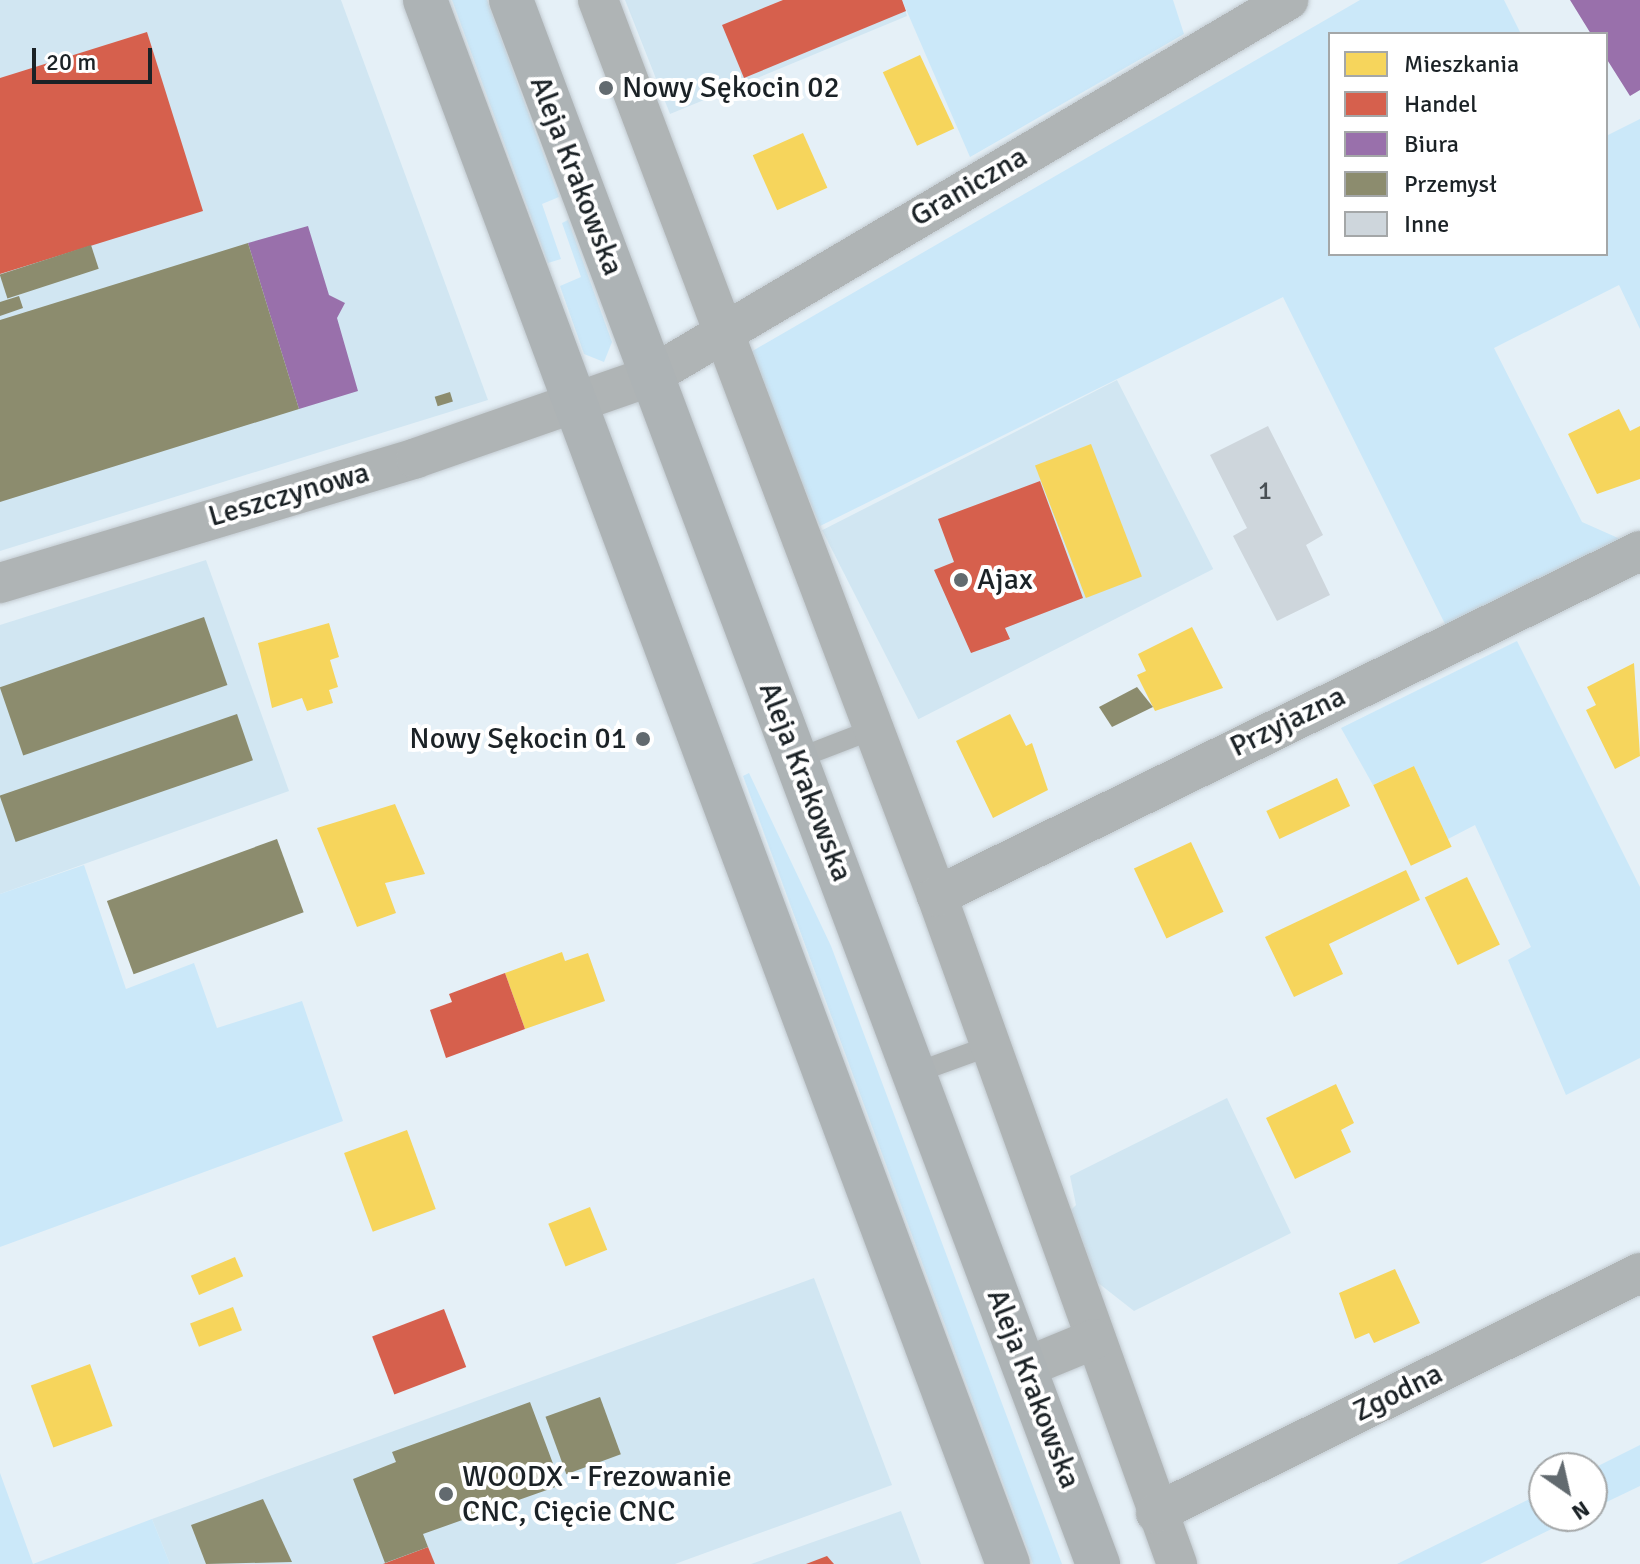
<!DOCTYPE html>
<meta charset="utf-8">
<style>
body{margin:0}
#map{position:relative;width:1640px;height:1564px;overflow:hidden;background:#e5f0f7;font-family:Signika,sans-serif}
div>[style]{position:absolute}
.built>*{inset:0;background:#d1e6f2;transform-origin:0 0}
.green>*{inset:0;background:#cbe8f9}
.homes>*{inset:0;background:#f6d55c;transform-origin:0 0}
.shops>*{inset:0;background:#d6604d;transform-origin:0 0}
.offices>*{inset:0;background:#9970ab}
.industry>*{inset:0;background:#8c8c6e;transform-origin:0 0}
.building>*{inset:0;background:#ced6dc}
.roads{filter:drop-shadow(0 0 2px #c2cad0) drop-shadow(0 0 2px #c2cad0)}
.lane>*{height:20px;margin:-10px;padding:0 10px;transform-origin:10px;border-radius:10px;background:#afb4b5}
.street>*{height:40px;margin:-20px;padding:0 20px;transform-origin:20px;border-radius:20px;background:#afb4b5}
.secondary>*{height:44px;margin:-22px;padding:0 22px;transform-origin:22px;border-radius:22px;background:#adb3b5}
.dots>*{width:22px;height:22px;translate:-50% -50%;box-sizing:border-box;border:4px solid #fff;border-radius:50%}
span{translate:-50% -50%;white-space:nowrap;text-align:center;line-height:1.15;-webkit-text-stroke:8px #fff;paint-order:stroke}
.number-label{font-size:26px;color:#484f54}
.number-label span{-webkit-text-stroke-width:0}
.poi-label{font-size:30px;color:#1b2226}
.left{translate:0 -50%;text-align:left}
.right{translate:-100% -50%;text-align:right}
.street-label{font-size:30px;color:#1b2226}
.legend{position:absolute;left:1328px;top:32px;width:280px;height:224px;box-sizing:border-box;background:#fff;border:2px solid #a4a7a8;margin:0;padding:10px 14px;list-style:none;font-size:24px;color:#1b2226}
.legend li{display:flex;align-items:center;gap:16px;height:40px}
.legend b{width:40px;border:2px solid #a4a7a8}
.north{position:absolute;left:1528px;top:1452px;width:80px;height:80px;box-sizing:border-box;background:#fff;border:2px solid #a4a7a8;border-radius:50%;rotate:146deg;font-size:22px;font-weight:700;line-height:32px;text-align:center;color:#1b2226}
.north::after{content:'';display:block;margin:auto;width:28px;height:36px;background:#626a6f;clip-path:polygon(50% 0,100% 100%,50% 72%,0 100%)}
.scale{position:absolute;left:32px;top:48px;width:120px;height:36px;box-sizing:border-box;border:4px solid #1b2226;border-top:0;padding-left:10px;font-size:24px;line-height:28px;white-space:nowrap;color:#1b2226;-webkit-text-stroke:6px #fff;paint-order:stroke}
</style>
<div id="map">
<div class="built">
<i style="clip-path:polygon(0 0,341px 0,488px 400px,0 551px)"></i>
<i style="clip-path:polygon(625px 0,902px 0,907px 16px,670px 114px)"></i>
<i style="left:1117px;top:380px;width:212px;height:331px;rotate:63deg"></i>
<i style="clip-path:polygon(206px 560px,289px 791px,0 894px,0 625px)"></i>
<i style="clip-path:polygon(1227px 1098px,1291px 1233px,1134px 1311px,1097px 1282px,1069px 1212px,1076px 1205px,1070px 1176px)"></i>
<i style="clip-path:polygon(814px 1278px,892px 1485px,675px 1564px,170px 1564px,152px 1519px)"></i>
<i style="clip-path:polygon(901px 1511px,921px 1564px,751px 1564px)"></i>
</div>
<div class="green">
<i style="clip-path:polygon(452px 0,487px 0,559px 197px,542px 204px,561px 259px,548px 263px)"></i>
<i style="clip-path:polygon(902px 0,1173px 0,1184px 34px,970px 157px)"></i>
<i style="clip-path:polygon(1360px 0,1504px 0,1521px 34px,1330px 34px,1330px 254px,1606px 254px,1606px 136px,1640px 119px,1640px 329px,1619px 285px,1494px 348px,1582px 522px,1627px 542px,1448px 630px,1283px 297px,820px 526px,749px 353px)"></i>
<i style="clip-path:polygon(568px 220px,612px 342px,604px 362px,584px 354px,560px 286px,581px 277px,562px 223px)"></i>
<i style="clip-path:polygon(1517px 641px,1640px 887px,1640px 1058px,1566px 1095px,1508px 960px,1531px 947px,1475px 825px,1448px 839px,1414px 766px,1373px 785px,1341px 728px)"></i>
<i style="clip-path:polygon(749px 773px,831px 946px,1062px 1564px,1033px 1564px,743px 776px)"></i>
<i style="clip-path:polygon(84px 865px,126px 989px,194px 963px,217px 1028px,302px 1001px,343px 1121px,0 1247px,0 894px)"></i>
<i style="clip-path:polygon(1640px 1445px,1640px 1486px,1592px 1509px,1592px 1469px)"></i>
<i style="clip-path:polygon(0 1473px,33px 1564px,152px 1519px,170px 1564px,0 1564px)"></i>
<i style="clip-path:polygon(1544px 1492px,1544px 1516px,1578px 1516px,1480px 1564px,1397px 1564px)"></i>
</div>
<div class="homes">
<i style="left:920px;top:55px;width:81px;height:41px;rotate:65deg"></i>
<i style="left:803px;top:133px;width:60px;height:55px;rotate:66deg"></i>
<i style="clip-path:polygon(1619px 409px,1630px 431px,1640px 426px,1640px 479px,1597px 494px,1568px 434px)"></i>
<i style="left:1091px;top:444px;width:142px;height:60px;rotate:69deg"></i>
<i style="clip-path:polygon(329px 623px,339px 657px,330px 660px,338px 687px,329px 690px,333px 703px,307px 711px,302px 698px,272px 708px,258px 643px)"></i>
<i style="clip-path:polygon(1192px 627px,1223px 688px,1155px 711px,1137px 675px,1146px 671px,1138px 654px)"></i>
<i style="clip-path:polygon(1634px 663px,1640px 756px,1615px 769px,1586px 710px,1596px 705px,1587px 687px)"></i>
<i style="clip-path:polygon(1010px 714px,1026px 746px,1032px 743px,1048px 790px,993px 818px,956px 741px)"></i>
<i style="left:1414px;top:766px;width:89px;height:45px;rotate:65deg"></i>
<i style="left:1337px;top:778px;width:31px;height:78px;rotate:65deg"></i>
<i style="clip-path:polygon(395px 804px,425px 874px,385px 883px,396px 913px,357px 927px,317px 828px)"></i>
<i style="left:1191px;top:842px;width:77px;height:63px;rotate:65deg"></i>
<i style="clip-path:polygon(1406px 870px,1420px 900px,1329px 944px,1343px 974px,1294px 997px,1265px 937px)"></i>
<i style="left:1467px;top:877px;width:75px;height:47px;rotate:64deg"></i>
<i style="clip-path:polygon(562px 952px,565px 961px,588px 953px,605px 1001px,525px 1029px,505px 973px)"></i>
<i style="clip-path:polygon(1336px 1084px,1354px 1123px,1341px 1130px,1351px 1152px,1295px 1179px,1266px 1118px)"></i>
<i style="left:407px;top:1130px;width:84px;height:67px;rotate:70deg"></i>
<i style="left:590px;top:1207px;width:46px;height:45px;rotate:68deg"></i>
<i style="left:235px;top:1257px;width:21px;height:48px;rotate:67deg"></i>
<i style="clip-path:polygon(1395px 1269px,1420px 1323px,1374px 1343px,1369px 1333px,1355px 1339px,1339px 1293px)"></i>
<i style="left:233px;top:1307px;width:25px;height:46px;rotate:69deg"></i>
<i style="left:90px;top:1364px;width:66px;height:63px;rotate:70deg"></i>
</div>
<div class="shops">
<i style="clip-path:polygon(783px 0,902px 0,906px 11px,744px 78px,722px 25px)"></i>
<i style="clip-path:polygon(147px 32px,203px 211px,0 274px,0 78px)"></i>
<i style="clip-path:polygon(1040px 481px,1083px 598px,1005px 628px,1010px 639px,971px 653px,934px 570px,954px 562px,938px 519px)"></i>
<i style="clip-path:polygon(505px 973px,525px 1029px,446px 1058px,430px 1010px,452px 1002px,449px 994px)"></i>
<i style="left:444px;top:1309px;width:62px;height:77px;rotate:69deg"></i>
<i style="clip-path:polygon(428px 1547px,435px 1564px,383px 1564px)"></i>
<i style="clip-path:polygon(827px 1556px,834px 1564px,806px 1564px)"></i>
</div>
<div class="offices">
<i style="clip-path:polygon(1570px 0,1640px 0,1640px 90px,1630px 96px,1606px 58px,1606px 34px,1591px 34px)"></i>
<i style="clip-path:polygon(308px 226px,329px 295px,345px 303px,337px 318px,358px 391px,299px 409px,248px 243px)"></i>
</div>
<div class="industry">
<i style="clip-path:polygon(248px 243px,299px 409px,0 502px,0 320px)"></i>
<i style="left:91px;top:245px;width:25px;height:96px;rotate:72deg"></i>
<i style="clip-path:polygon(19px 296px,23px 308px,0 316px,0 302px)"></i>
<i style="left:450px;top:392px;width:10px;height:16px;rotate:73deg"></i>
<i style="left:204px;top:617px;width:72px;height:216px;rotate:71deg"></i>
<i style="clip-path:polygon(1137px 687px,1153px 707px,1112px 727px,1099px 707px)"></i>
<i style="left:237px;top:714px;width:49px;height:251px;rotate:71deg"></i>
<i style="left:277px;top:839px;width:78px;height:181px;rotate:70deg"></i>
<i style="left:600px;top:1397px;width:61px;height:58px;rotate:70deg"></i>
<i style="clip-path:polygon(530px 1402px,561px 1485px,423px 1534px,428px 1547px,385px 1563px,353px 1479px,396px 1462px,392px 1452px)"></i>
<i style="clip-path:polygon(263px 1499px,292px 1562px,206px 1564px,191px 1525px)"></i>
</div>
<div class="building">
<i style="clip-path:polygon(1268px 426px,1323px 535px,1306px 545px,1330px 595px,1277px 621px,1233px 536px,1247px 528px,1210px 455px)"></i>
</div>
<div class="roads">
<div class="lane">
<i style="left:796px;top:759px;width:84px;rotate:-21deg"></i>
<i style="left:915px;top:1073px;width:79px;rotate:-20deg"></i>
</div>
<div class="street">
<i style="left:598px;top:0;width:958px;rotate:69.28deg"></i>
<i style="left:937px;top:896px;width:710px;rotate:70.24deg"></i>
<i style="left:0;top:583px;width:434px;rotate:-16.7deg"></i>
<i style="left:416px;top:458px;width:249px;rotate:-19.2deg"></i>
<i style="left:651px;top:376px;width:740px;rotate:-30.55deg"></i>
<i style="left:937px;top:896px;width:783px;rotate:-26.14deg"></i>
<i style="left:1024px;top:1368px;width:76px;rotate:-22.5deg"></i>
<i style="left:1156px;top:1513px;width:540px;rotate:-26.38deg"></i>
</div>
<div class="secondary">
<i style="left:425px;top:0;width:1669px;rotate:69.56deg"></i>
<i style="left:511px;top:0;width:1671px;rotate:69.43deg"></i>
</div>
</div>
<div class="dots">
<i style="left:606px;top:88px;background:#626a6f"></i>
<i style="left:961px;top:580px;background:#626a6f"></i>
<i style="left:643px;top:739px;background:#626a6f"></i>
<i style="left:446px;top:1494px;background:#626a6f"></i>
</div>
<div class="number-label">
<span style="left:1265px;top:492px">1</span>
</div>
<div class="poi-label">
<span class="left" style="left:622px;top:88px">Nowy Sękocin 02</span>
<span class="left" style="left:977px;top:580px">Ajax</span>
<span class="right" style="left:627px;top:739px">Nowy Sękocin 01</span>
<span class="left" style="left:462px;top:1494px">WOODX - Frezowanie<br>CNC, Cięcie CNC</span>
</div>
<div class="street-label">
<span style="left:576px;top:176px;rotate:69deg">Aleja Krakowska</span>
<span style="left:969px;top:187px;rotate:-30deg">Graniczna</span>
<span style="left:289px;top:495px;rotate:-16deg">Leszczynowa</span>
<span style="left:1288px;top:722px;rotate:-26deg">Przyjazna</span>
<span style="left:805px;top:782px;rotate:69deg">Aleja Krakowska</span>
<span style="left:1033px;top:1389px;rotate:69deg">Aleja Krakowska</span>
<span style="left:1398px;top:1393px;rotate:-26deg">Zgodna</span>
</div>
<ul class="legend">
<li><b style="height:22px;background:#f6d55c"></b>Mieszkania</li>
<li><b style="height:22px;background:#d6604d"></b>Handel</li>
<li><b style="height:22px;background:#9970ab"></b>Biura</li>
<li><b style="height:22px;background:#8c8c6e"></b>Przemysł</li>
<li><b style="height:22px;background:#ced6dc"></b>Inne</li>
</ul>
<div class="north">N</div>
<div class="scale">20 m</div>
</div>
